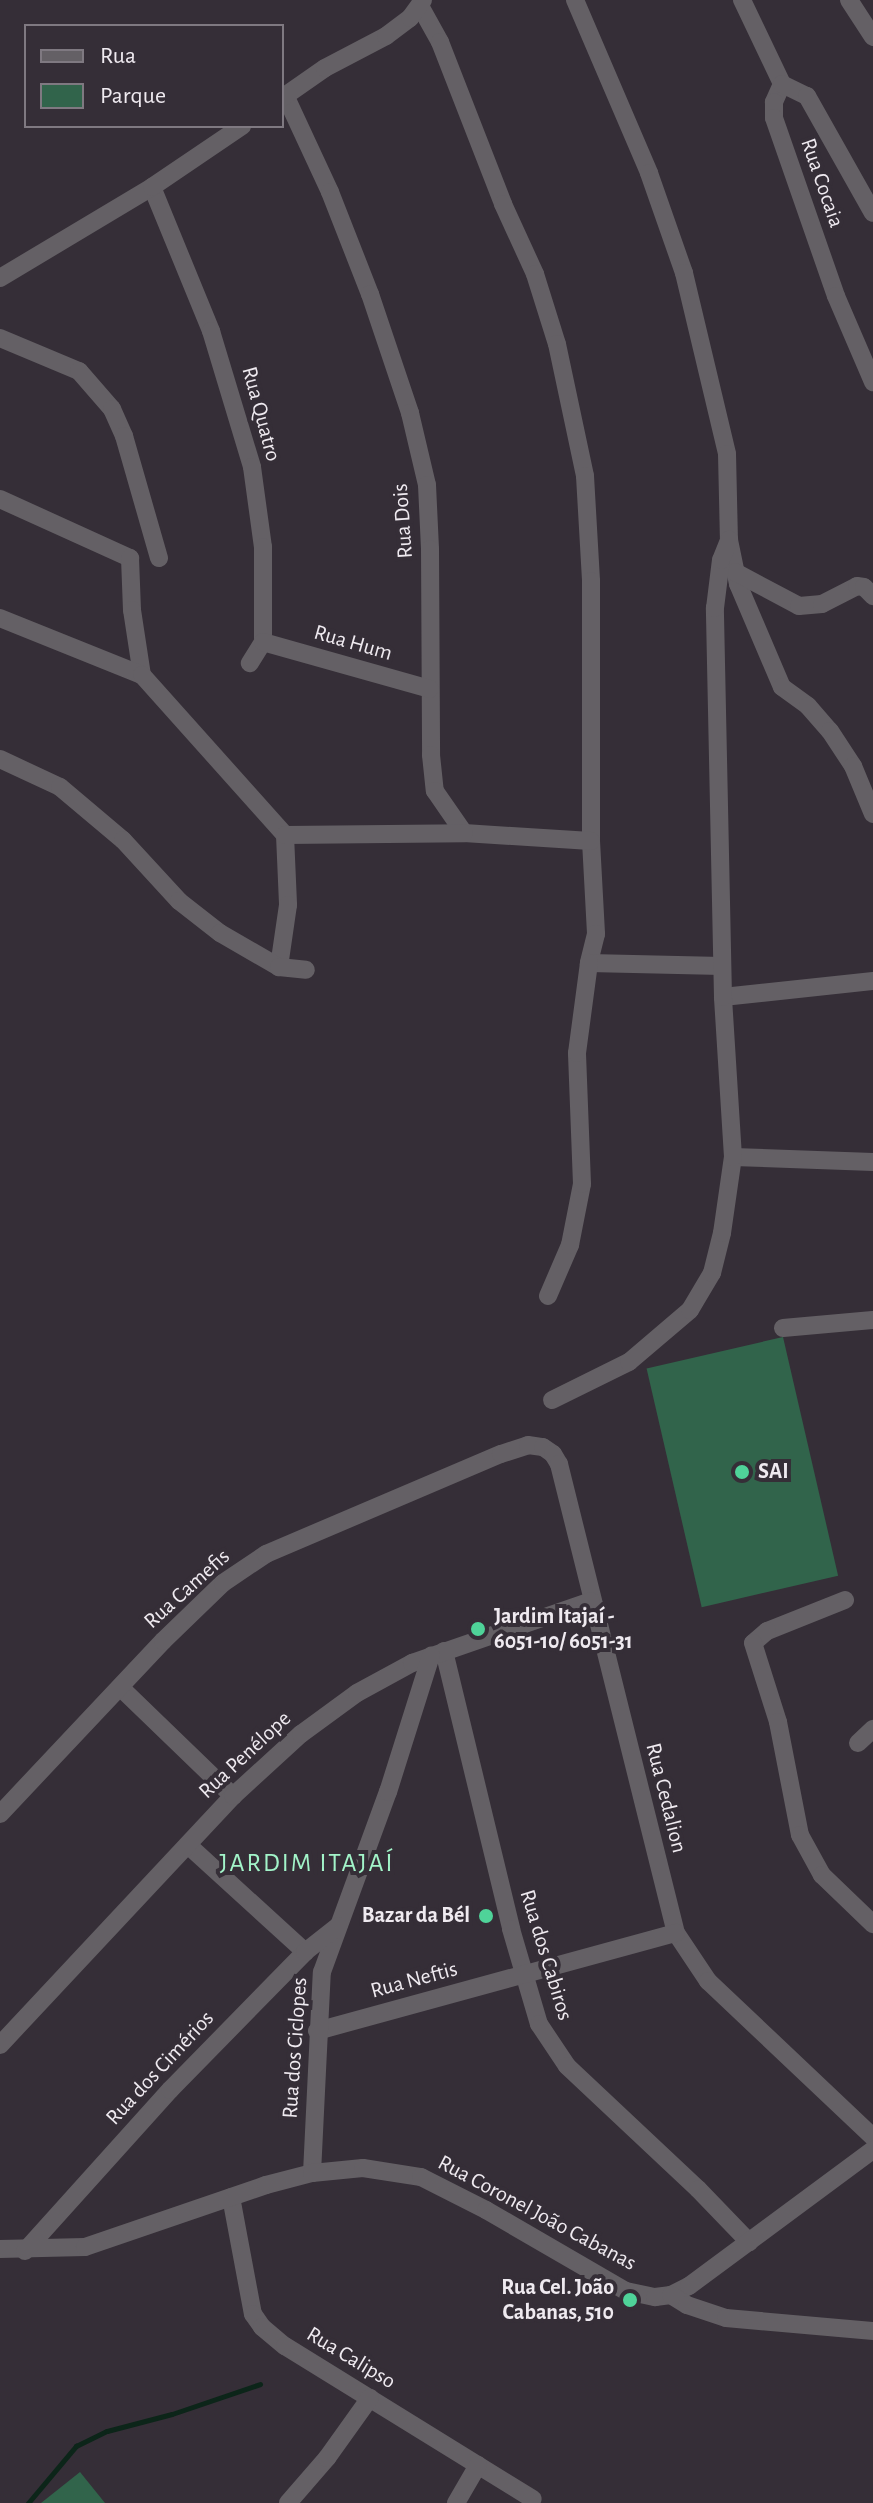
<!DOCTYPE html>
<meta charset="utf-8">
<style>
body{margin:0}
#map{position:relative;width:873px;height:2503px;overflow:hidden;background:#352e37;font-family:"Alegreya Sans",sans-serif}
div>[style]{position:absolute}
.green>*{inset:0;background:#31644b;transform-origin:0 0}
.stream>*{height:5px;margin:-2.5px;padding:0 2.5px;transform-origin:2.5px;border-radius:2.5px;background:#0c2519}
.minor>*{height:18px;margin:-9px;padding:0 9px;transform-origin:9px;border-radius:9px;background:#646065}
.dots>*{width:22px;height:22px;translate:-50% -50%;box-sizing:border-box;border:4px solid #352e37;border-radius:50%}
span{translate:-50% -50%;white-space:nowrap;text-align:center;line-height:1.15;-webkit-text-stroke:8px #352e37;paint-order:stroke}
.street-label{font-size:22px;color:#efeaf0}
.poi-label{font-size:22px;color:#efeaf0;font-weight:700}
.left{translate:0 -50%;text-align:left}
.right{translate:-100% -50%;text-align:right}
.quarter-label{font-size:26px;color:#a2f4c9;letter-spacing:2px}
.legend{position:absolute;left:24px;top:24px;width:260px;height:104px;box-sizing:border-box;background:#352e37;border:2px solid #7f7981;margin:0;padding:10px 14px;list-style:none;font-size:24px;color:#efeaf0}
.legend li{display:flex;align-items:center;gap:16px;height:40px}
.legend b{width:40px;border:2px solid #7f7981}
</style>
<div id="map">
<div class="green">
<i style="left:783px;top:1337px;width:245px;height:140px;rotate:77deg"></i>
<i style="clip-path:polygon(80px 2472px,105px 2503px,41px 2503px)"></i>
</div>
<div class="stream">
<i style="left:28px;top:2503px;width:75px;rotate:-49.9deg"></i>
<i style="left:76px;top:2446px;width:34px;rotate:-26deg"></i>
<i style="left:107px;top:2431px;width:67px;rotate:-14.7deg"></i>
<i style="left:172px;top:2414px;width:93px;rotate:-18.8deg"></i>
</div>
<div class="minor">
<i style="left:575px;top:0;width:188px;rotate:66.8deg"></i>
<i style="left:649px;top:173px;width:106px;rotate:70.7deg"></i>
<i style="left:684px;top:273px;width:186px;rotate:76.6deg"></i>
<i style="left:727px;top:454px;width:86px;rotate:88.7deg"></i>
<i style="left:729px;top:540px;width:45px;rotate:78.4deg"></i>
<i style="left:738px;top:584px;width:112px;rotate:66.9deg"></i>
<i style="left:782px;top:687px;width:32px;rotate:36deg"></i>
<i style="left:808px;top:706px;width:33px;rotate:49deg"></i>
<i style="left:830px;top:731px;width:42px;rotate:56.7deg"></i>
<i style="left:853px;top:766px;width:52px;rotate:67.4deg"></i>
<i style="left:742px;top:0;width:93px;rotate:64.5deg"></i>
<i style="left:782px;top:84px;width:20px;rotate:114deg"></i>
<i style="left:774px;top:102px;width:16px;rotate:90deg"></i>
<i style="left:774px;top:118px;width:188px;rotate:70.8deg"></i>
<i style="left:836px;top:296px;width:94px;rotate:66.7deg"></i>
<i style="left:849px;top:0;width:44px;rotate:57deg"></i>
<i style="left:420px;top:6px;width:41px;rotate:60.9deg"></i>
<i style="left:440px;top:42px;width:174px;rotate:68.7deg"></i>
<i style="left:503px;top:204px;width:77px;rotate:65.4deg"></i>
<i style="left:535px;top:274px;width:73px;rotate:72.6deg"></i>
<i style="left:557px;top:344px;width:135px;rotate:78deg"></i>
<i style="left:585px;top:476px;width:105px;rotate:86.7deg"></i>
<i style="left:591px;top:581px;width:260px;rotate:90deg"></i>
<i style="left:591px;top:841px;width:93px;rotate:86.9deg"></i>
<i style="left:596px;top:934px;width:30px;rotate:104deg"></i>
<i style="left:589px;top:963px;width:133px;rotate:1.3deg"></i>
<i style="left:782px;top:84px;width:28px;rotate:26deg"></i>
<i style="left:807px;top:96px;width:134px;rotate:60.6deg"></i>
<i style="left:285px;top:95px;width:107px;rotate:65.1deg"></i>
<i style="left:330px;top:192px;width:110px;rotate:68.6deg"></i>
<i style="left:370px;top:294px;width:126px;rotate:71.4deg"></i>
<i style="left:410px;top:413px;width:74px;rotate:76.7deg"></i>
<i style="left:427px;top:485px;width:64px;rotate:87.3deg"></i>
<i style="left:430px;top:549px;width:206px;rotate:89.7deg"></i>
<i style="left:431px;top:755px;width:36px;rotate:84deg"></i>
<i style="left:435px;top:791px;width:51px;rotate:55.4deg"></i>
<i style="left:464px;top:833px;width:127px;rotate:3.6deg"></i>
<i style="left:282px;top:98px;width:52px;rotate:-34.9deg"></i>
<i style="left:325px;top:68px;width:69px;rotate:-27.7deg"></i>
<i style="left:386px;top:36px;width:30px;rotate:-37deg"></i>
<i style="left:410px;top:18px;width:22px;rotate:-54deg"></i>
<i style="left:152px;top:187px;width:156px;rotate:67.7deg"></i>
<i style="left:211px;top:331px;width:142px;rotate:73.2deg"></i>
<i style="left:252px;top:467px;width:81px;rotate:82.2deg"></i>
<i style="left:263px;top:547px;width:95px;rotate:90deg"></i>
<i style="left:263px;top:642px;width:25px;rotate:122deg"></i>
<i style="left:0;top:278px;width:177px;rotate:-30.9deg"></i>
<i style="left:152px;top:187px;width:109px;rotate:-34.1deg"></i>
<i style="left:0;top:338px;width:86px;rotate:22.7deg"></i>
<i style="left:79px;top:371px;width:50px;rotate:49deg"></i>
<i style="left:112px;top:409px;width:30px;rotate:66deg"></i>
<i style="left:124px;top:436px;width:127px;rotate:74deg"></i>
<i style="left:0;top:499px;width:143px;rotate:24.4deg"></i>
<i style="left:130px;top:558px;width:52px;rotate:87.8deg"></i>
<i style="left:132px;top:610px;width:66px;rotate:81.3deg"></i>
<i style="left:735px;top:572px;width:72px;rotate:28deg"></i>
<i style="left:799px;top:606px;width:23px;rotate:-5deg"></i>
<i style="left:822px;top:604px;width:39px;rotate:-27deg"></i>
<i style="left:857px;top:586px;width:7px;rotate:8deg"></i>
<i style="left:864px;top:587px;width:13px;rotate:45deg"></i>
<i style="left:0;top:618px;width:153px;rotate:21.9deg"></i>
<i style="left:142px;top:675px;width:215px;rotate:48.2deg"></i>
<i style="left:285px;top:835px;width:70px;rotate:87.5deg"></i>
<i style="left:288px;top:905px;width:63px;rotate:98.3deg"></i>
<i style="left:263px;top:642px;width:173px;rotate:15.7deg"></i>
<i style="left:0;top:759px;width:66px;rotate:25deg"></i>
<i style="left:60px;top:787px;width:82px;rotate:40.1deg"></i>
<i style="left:123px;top:840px;width:83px;rotate:47.4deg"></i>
<i style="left:179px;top:901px;width:52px;rotate:38deg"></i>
<i style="left:220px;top:933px;width:68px;rotate:30deg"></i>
<i style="left:279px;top:967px;width:27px;rotate:6deg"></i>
<i style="left:285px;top:835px;width:179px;rotate:-0.6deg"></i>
<i style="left:723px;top:997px;width:151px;rotate:-6.1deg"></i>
<i style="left:733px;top:1157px;width:140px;rotate:2deg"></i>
<i style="left:548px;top:1296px;width:56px;rotate:-66.7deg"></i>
<i style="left:570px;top:1245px;width:62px;rotate:-78.9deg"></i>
<i style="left:582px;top:1184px;width:131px;rotate:-92.2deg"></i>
<i style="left:577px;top:1053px;width:91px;rotate:-82.4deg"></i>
<i style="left:783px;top:1328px;width:90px;rotate:-5.1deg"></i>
<i style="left:552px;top:1400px;width:86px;rotate:-26.3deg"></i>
<i style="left:629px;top:1362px;width:80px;rotate:-40.4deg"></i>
<i style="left:690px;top:1310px;width:43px;rotate:-59.3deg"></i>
<i style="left:712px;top:1273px;width:41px;rotate:-76deg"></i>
<i style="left:722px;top:1233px;width:77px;rotate:-81.8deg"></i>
<i style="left:733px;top:1157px;width:160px;rotate:-93.6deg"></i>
<i style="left:723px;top:997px;width:389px;rotate:-91.2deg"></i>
<i style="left:715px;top:608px;width:48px;rotate:-82.9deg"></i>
<i style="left:721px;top:560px;width:22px;rotate:-68deg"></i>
<i style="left:845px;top:1600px;width:84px;rotate:158.3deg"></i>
<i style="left:767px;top:1631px;width:18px;rotate:139deg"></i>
<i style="left:753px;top:1643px;width:83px;rotate:72.4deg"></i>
<i style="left:778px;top:1722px;width:115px;rotate:79deg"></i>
<i style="left:800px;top:1835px;width:46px;rotate:61.2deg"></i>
<i style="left:822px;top:1875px;width:71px;rotate:43.9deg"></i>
<i style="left:444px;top:1651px;width:286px;rotate:76.4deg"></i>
<i style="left:511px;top:1929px;width:99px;rotate:73.6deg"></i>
<i style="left:539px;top:2024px;width:50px;rotate:56.3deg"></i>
<i style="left:567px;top:2066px;width:180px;rotate:43.2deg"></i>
<i style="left:698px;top:2189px;width:74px;rotate:46.1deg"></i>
<i style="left:121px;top:1688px;width:156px;rotate:44deg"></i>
<i style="left:858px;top:1743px;width:21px;rotate:-43deg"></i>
<i style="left:0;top:1814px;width:238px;rotate:-46.7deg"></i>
<i style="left:163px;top:1641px;width:83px;rotate:-44deg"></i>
<i style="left:223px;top:1583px;width:52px;rotate:-34deg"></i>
<i style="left:266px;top:1554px;width:255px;rotate:-23.1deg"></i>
<i style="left:501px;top:1454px;width:28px;rotate:-18deg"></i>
<i style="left:528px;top:1445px;width:15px;rotate:8deg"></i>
<i style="left:543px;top:1447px;width:12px;rotate:35deg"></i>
<i style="left:553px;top:1454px;width:12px;rotate:59deg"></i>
<i style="left:559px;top:1464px;width:483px;rotate:76deg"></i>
<i style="left:676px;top:1933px;width:58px;rotate:56.3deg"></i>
<i style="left:708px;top:1981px;width:227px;rotate:43.4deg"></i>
<i style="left:188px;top:1845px;width:159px;rotate:42.4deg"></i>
<i style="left:317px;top:2031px;width:372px;rotate:-15.3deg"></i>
<i style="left:0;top:2045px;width:341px;rotate:-46.9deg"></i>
<i style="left:233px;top:1796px;width:92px;rotate:-42.4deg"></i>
<i style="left:301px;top:1734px;width:69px;rotate:-36.2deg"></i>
<i style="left:357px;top:1693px;width:63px;rotate:-28.6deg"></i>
<i style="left:412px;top:1663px;width:189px;rotate:-19.1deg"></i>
<i style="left:312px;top:2173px;width:201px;rotate:-87.2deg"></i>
<i style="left:322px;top:1972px;width:192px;rotate:-69.9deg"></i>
<i style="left:388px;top:1792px;width:143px;rotate:-72.5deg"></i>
<i style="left:231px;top:2197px;width:119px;rotate:79.4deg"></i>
<i style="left:253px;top:2314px;width:16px;rotate:55deg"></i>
<i style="left:262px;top:2327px;width:30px;rotate:40deg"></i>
<i style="left:285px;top:2346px;width:291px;rotate:31.7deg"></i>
<i style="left:0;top:2249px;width:85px;rotate:-1.3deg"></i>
<i style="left:85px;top:2247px;width:191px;rotate:-18.9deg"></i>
<i style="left:266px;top:2185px;width:48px;rotate:-14.6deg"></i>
<i style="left:312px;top:2173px;width:51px;rotate:-5.6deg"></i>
<i style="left:363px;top:2168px;width:59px;rotate:8.8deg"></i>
<i style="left:421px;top:2177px;width:73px;rotate:26.9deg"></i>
<i style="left:486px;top:2210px;width:162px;rotate:30.1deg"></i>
<i style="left:626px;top:2291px;width:30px;rotate:12deg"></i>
<i style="left:655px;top:2297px;width:16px;rotate:-7deg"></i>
<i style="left:671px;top:2295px;width:20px;rotate:-27deg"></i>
<i style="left:689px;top:2286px;width:229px;rotate:-36.5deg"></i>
<i style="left:25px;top:2251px;width:217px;rotate:-48deg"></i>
<i style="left:170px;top:2090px;width:193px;rotate:-45.6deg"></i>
<i style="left:305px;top:1952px;width:42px;rotate:-38.2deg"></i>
<i style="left:671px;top:2295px;width:19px;rotate:32deg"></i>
<i style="left:687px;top:2305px;width:41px;rotate:18.4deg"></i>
<i style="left:726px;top:2318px;width:148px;rotate:5.1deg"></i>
<i style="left:288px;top:2503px;width:60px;rotate:-49.1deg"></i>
<i style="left:327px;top:2458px;width:74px;rotate:-54.4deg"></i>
<i style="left:456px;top:2503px;width:44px;rotate:-59.9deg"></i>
</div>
<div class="dots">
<i style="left:742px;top:1472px;background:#4fd399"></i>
<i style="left:478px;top:1629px;background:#4fd399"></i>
<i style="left:486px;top:1916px;background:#4fd399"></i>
<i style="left:630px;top:2300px;background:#4fd399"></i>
</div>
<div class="street-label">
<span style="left:822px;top:183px;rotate:71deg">Rua Cocaia</span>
<span style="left:261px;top:414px;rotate:75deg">Rua Quatro</span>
<span style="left:403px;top:521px;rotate:-94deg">Rua Dois</span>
<span style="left:353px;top:643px;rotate:16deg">Rua Hum</span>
<span style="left:187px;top:1589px;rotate:-42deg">Rua Camefis</span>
<span style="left:245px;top:1755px;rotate:-43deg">Rua Penélope</span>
<span style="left:666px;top:1798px;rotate:76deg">Rua Cedalion</span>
<span style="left:546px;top:1955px;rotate:73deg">Rua dos Cabiros</span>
<span style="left:414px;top:1980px;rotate:-15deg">Rua Neftis</span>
<span style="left:295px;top:2048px;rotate:-86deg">Rua dos Ciclopes</span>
<span style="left:160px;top:2068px;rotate:-47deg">Rua dos Cimérios</span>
<span style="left:537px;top:2213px;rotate:28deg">Rua Coronel João Cabanas</span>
<span style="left:351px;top:2358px;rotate:31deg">Rua Calipso</span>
</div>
<div class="poi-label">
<span class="left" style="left:758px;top:1472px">SAI</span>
<span class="left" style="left:494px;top:1629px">Jardim Itajaí -<br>6051-10/ 6051-31</span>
<span class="right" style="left:470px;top:1916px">Bazar da Bél</span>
<span class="right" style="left:614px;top:2300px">Rua Cel. João<br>Cabanas, 510</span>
</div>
<div class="quarter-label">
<span style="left:307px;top:1864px">JARDIM ITAJAÍ</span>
</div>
<ul class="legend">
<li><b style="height:10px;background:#646065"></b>Rua</li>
<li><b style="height:22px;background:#31644b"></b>Parque</li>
</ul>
</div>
